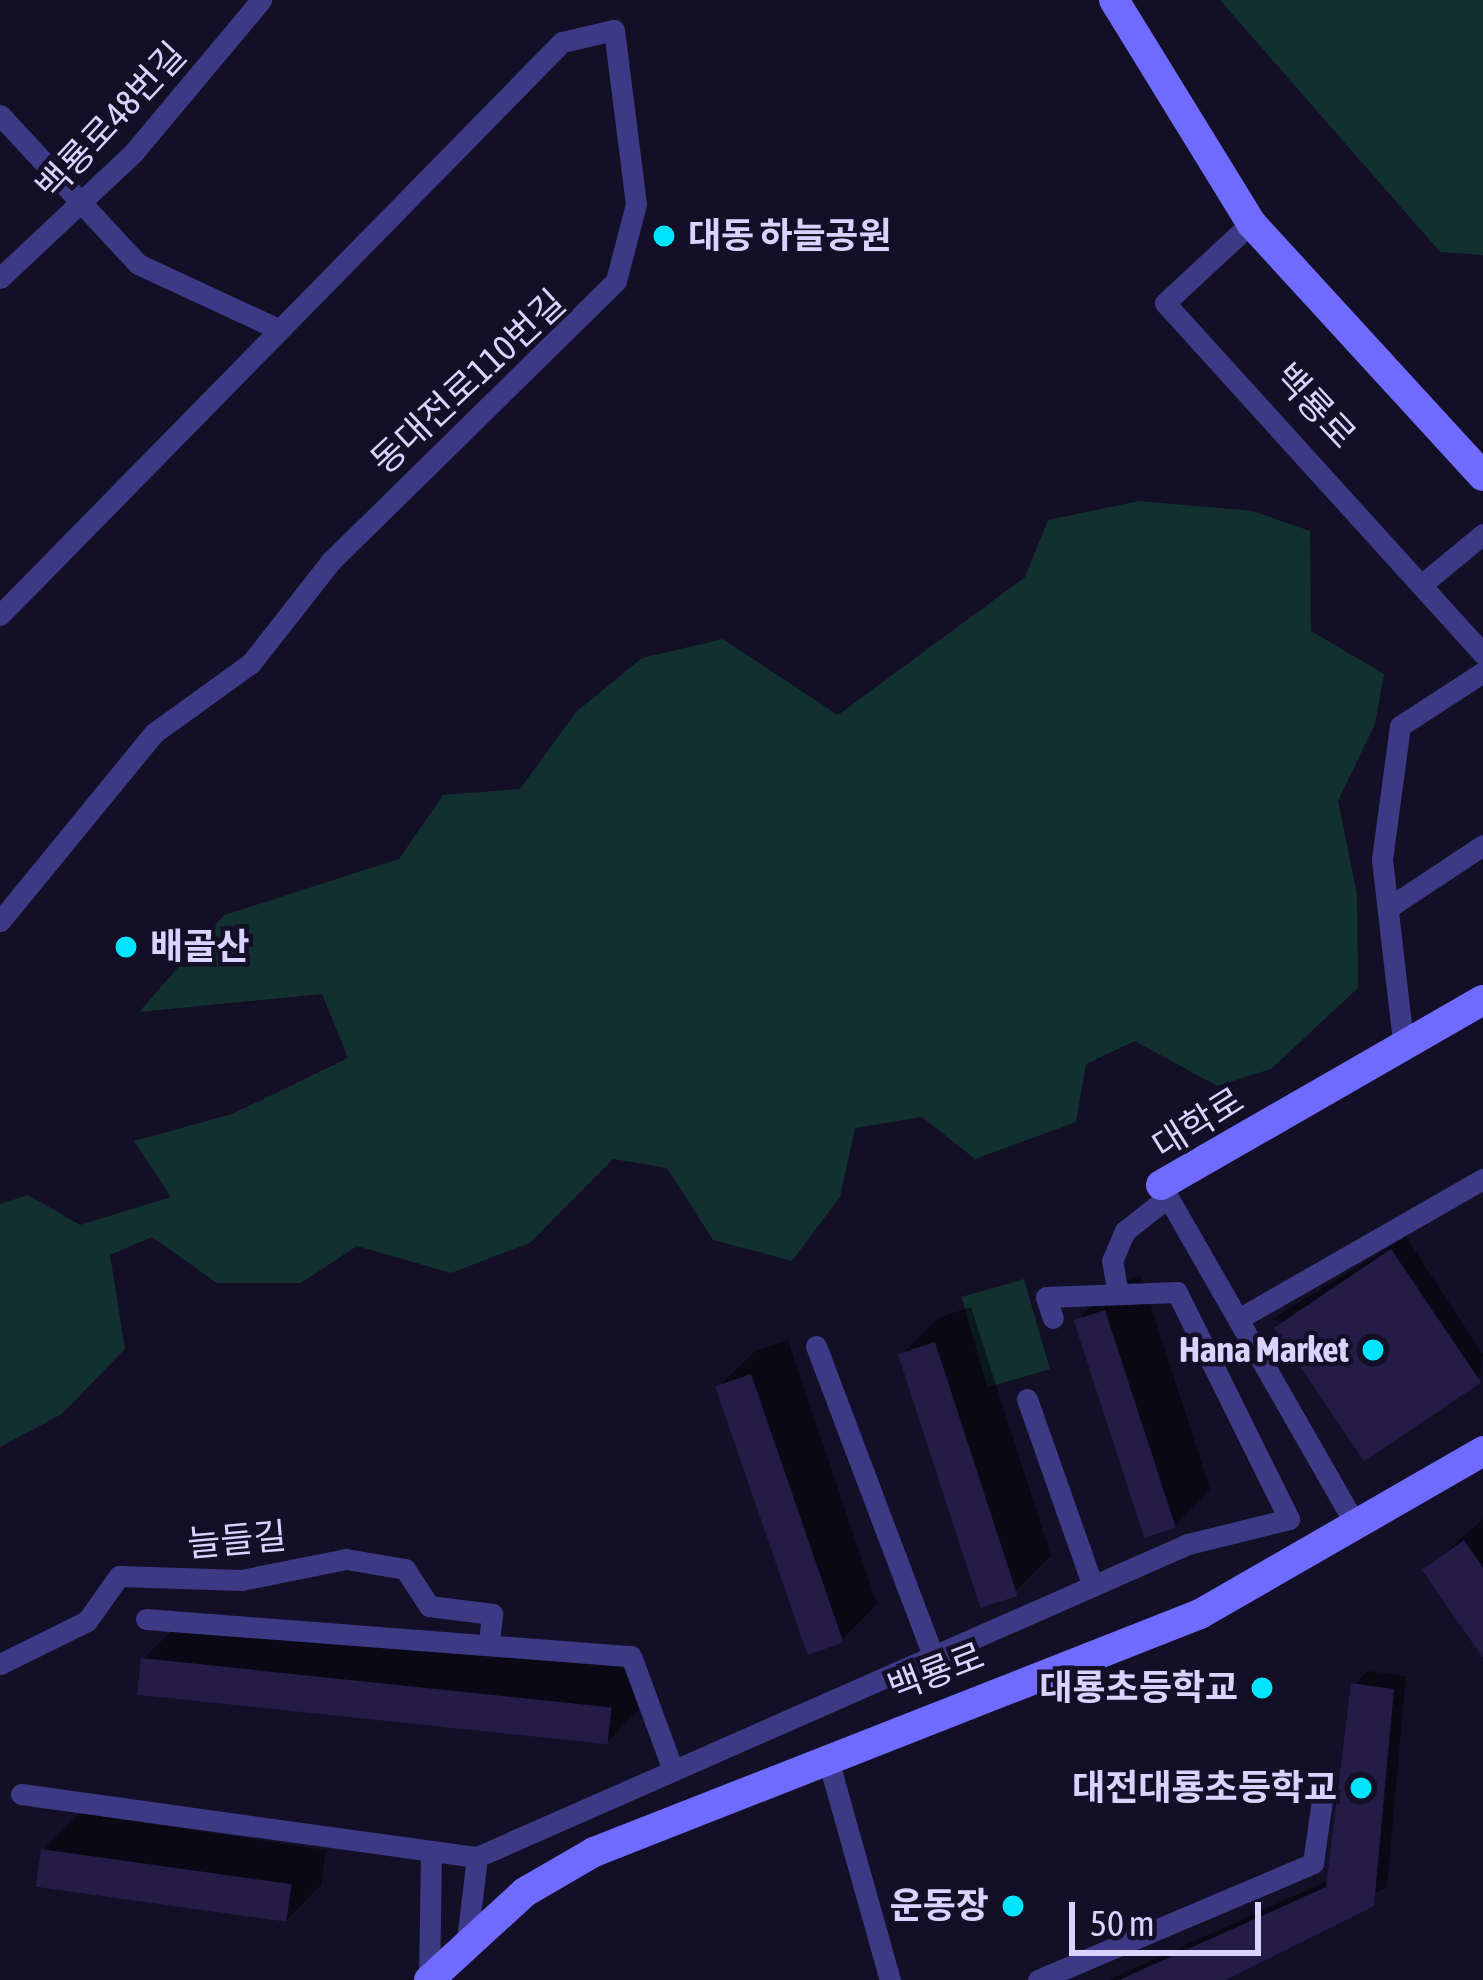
<!DOCTYPE html>
<meta charset="utf-8">
<style>
body{margin:0}
#map{position:relative;width:1483px;height:1980px;overflow:hidden;background:#130f26;font-family:"Asap Condensed","Noto Sans KR",sans-serif}
div>[style]{position:absolute}
.green>*{inset:0;background:#12302f;transform-origin:0 0}
.shadow>*{inset:0;background:#0007}
.building>*{inset:0;background:#241b47;transform-origin:0 0}
.street>*{height:21px;margin:-10.5px;padding:0 10.5px;transform-origin:10.5px;border-radius:10.5px;background:#3d3a85}
.secondary>*{height:30px;margin:-15px;padding:0 15px;transform-origin:15px;border-radius:15px;background:#6f6bff}
.dots>*{width:33px;height:33px;translate:-50% -50%;box-sizing:border-box;border:6px solid #130f26;border-radius:50%}
span{translate:-50% -50%;white-space:nowrap;text-align:center;line-height:1.15;-webkit-text-stroke:9px #130f26;paint-order:stroke}
.street-label{font-size:36px;color:#d9d4ff}
.poi-label{font-size:36px;color:#d9d4ff;font-weight:700}
.left{translate:0 -50%;text-align:left}
.right{translate:-100% -50%;text-align:right}
.scale{position:absolute;left:1069px;top:1902px;width:192px;height:54px;box-sizing:border-box;border:6px solid #d9d4ff;border-top:0;padding-left:15px;font-size:36px;line-height:42px;white-space:nowrap;color:#d9d4ff;-webkit-text-stroke:9px #130f26;paint-order:stroke}
</style>
<div id="map">
<div class="green">
<i style="clip-path:polygon(1220px 0,1483px 0,1483px 255px,1440px 252px)"></i>
<i style="clip-path:polygon(1139px 501px,1253px 511px,1310px 531px,1311px 631px,1384px 674px,1375px 724px,1338px 801px,1357px 894px,1358px 988px,1271px 1069px,1217px 1086px,1135px 1041px,1086px 1064px,1076px 1122px,975px 1159px,922px 1117px,855px 1128px,840px 1197px,792px 1261px,713px 1240px,667px 1168px,613px 1159px,530px 1243px,451px 1273px,357px 1246px,301px 1283px,217px 1283px,152px 1237px,110px 1255px,125px 1349px,62px 1414px,0 1447px,0 1204px,28px 1195px,80px 1225px,171px 1197px,134px 1141px,232px 1114px,348px 1058px,322px 994px,139px 1012px,224px 915px,399px 859px,443px 795px,520px 789px,576px 712px,642px 658px,723px 639px,838px 715px,1025px 577px,1048px 520px)"></i>
<i style="left:1024px;top:1279px;width:94px;height:65px;rotate:74deg"></i>
</div>
<div class="shadow">
<i style="clip-path:polygon(1406px 1237px,1483px 1354px,1479px 1381px,1272px 1319px)"></i>
<i style="clip-path:polygon(1141px 1275px,1210px 1489px,1174px 1526px,1077px 1320px,1114px 1284px)"></i>
<i style="clip-path:polygon(971px 1307px,1051px 1556px,1014px 1593px,901px 1355px,938px 1318px)"></i>
<i style="clip-path:polygon(788px 1340px,877px 1604px,840px 1641px,718px 1387px,755px 1351px)"></i>
<i style="clip-path:polygon(1483px 1519px,1483px 1653px,1426px 1570px)"></i>
<i style="clip-path:polygon(180px 1623px,647px 1670px,643px 1706px,606px 1743px,143px 1659px)"></i>
<i style="clip-path:polygon(1368px 1671px,1406px 1676px,1387px 1887px,1216px 1980px,1108px 1980px,1329px 1880px,1354px 1685px)"></i>
<i style="clip-path:polygon(80px 1813px,326px 1850px,321px 1885px,285px 1922px,43px 1850px)"></i>
</div>
<div class="building">
<i style="left:1391px;top:1249px;width:161px;height:141px;rotate:56deg"></i>
<i style="left:1105px;top:1310px;width:229px;height:33px;rotate:72deg"></i>
<i style="left:935px;top:1342px;width:267px;height:39px;rotate:72deg"></i>
<i style="left:751px;top:1374px;width:284px;height:38px;rotate:71deg"></i>
<i style="clip-path:polygon(1464px 1540px,1483px 1568px,1483px 1658px,1422px 1570px)"></i>
<i style="left:141px;top:1658px;width:473px;height:37px;rotate:6deg"></i>
<i style="clip-path:polygon(1351px 1683px,1394px 1689px,1374px 1906px,1225px 1980px,1119px 1980px,1326px 1887px)"></i>
<i style="left:41px;top:1849px;width:253px;height:38px;rotate:8deg"></i>
</div>
<div class="street">
<i style="left:0;top:115px;width:203px;rotate:47.2deg"></i>
<i style="left:138px;top:264px;width:154px;rotate:24.9deg"></i>
<i style="left:1251px;top:223px;width:117px;rotate:137.1deg"></i>
<i style="left:1165px;top:303px;width:474px;rotate:47.8deg"></i>
<i style="left:0;top:278px;width:184px;rotate:-43.2deg"></i>
<i style="left:134px;top:152px;width:198px;rotate:-50.1deg"></i>
<i style="left:1426px;top:581px;width:74px;rotate:-39.5deg"></i>
<i style="left:0;top:615px;width:803px;rotate:-45.56deg"></i>
<i style="left:562px;top:42px;width:53px;rotate:-13deg"></i>
<i style="left:614px;top:30px;width:175px;rotate:82.8deg"></i>
<i style="left:636px;top:204px;width:80px;rotate:104.6deg"></i>
<i style="left:616px;top:281px;width:400px;rotate:135.5deg"></i>
<i style="left:331px;top:561px;width:130px;rotate:128.1deg"></i>
<i style="left:251px;top:663px;width:120px;rotate:144.2deg"></i>
<i style="left:154px;top:733px;width:243px;rotate:129.3deg"></i>
<i style="left:1391px;top:906px;width:110px;rotate:-33.5deg"></i>
<i style="left:1404px;top:1050px;width:192px;rotate:-96.6deg"></i>
<i style="left:1382px;top:859px;width:134px;rotate:-82.3deg"></i>
<i style="left:1400px;top:726px;width:99px;rotate:-33deg"></i>
<i style="left:1161px;top:1185px;width:394px;rotate:60.2deg"></i>
<i style="left:1118px;top:1294px;width:34px;rotate:-100deg"></i>
<i style="left:1112px;top:1261px;width:33px;rotate:-67deg"></i>
<i style="left:1125px;top:1231px;width:55px;rotate:-38.3deg"></i>
<i style="left:1240px;top:1318px;width:280px;rotate:-29.8deg"></i>
<i style="left:816px;top:1346px;width:331px;rotate:69.3deg"></i>
<i style="left:1027px;top:1399px;width:198px;rotate:70.6deg"></i>
<i style="left:146px;top:1619px;width:486px;rotate:4.4deg"></i>
<i style="left:631px;top:1656px;width:121px;rotate:69.8deg"></i>
<i style="left:0;top:1664px;width:97px;rotate:-26.3deg"></i>
<i style="left:87px;top:1621px;width:55px;rotate:-54.6deg"></i>
<i style="left:119px;top:1576px;width:122px;rotate:1.9deg"></i>
<i style="left:241px;top:1580px;width:107px;rotate:-11.3deg"></i>
<i style="left:346px;top:1559px;width:60px;rotate:9.6deg"></i>
<i style="left:405px;top:1569px;width:44px;rotate:57deg"></i>
<i style="left:429px;top:1606px;width:64px;rotate:7.2deg"></i>
<i style="left:492px;top:1614px;width:31px;rotate:96deg"></i>
<i style="left:827px;top:1756px;width:233px;rotate:74.3deg"></i>
<i style="left:21px;top:1794px;width:460px;rotate:7.9deg"></i>
<i style="left:477px;top:1857px;width:777px;rotate:-23.76deg"></i>
<i style="left:1188px;top:1544px;width:104px;rotate:-13.9deg"></i>
<i style="left:1289px;top:1519px;width:253px;rotate:-116.3deg"></i>
<i style="left:1177px;top:1292px;width:131px;rotate:177.8deg"></i>
<i style="left:1046px;top:1297px;width:22px;rotate:72deg"></i>
<i style="left:467px;top:1939px;width:83px;rotate:-83deg"></i>
<i style="left:429px;top:1980px;width:129px;rotate:-89.1deg"></i>
<i style="left:1038px;top:1980px;width:299px;rotate:-23deg"></i>
<i style="left:1313px;top:1863px;width:71px;rotate:-81.9deg"></i>
</div>
<div class="secondary">
<i style="left:1114px;top:0;width:262px;rotate:58.4deg"></i>
<i style="left:1251px;top:223px;width:343px;rotate:47.5deg"></i>
<i style="left:1161px;top:1185px;width:371px;rotate:-29.9deg"></i>
<i style="left:429px;top:1980px;width:130px;rotate:-42.5deg"></i>
<i style="left:525px;top:1892px;width:80px;rotate:-30.1deg"></i>
<i style="left:594px;top:1852px;width:651px;rotate:-21.44deg"></i>
<i style="left:1200px;top:1614px;width:327px;rotate:-29.9deg"></i>
</div>
<div class="dots">
<i style="left:664px;top:236px;background:#00e5ff"></i>
<i style="left:126px;top:947px;background:#00e5ff"></i>
<i style="left:1373px;top:1350px;background:#00e5ff"></i>
<i style="left:1262px;top:1688px;background:#00e5ff"></i>
<i style="left:1361px;top:1788px;background:#00e5ff"></i>
<i style="left:1013px;top:1906px;background:#00e5ff"></i>
</div>
<div class="street-label">
<span style="left:111px;top:121px;rotate:-47deg">백룡로48번길</span>
<span style="left:468px;top:382px;rotate:-43deg">동대전로110번길</span>
<span style="left:1315px;top:406px;rotate:47deg">백룡로</span>
<span style="left:1198px;top:1123px;rotate:-32deg">대학로</span>
<span style="left:237px;top:1540px;rotate:-5deg">늘들길</span>
<span style="left:936px;top:1672px;rotate:-21deg">백룡로</span>
</div>
<div class="poi-label">
<span class="left" style="left:688px;top:236px">대동 하늘공원</span>
<span class="left" style="left:150px;top:947px">배골산</span>
<span class="right" style="left:1349px;top:1350px">Hana Market</span>
<span class="right" style="left:1238px;top:1688px">대룡초등학교</span>
<span class="right" style="left:1337px;top:1788px">대전대룡초등학교</span>
<span class="right" style="left:989px;top:1906px">운동장</span>
</div>
<div class="scale">50 m</div>
</div>
